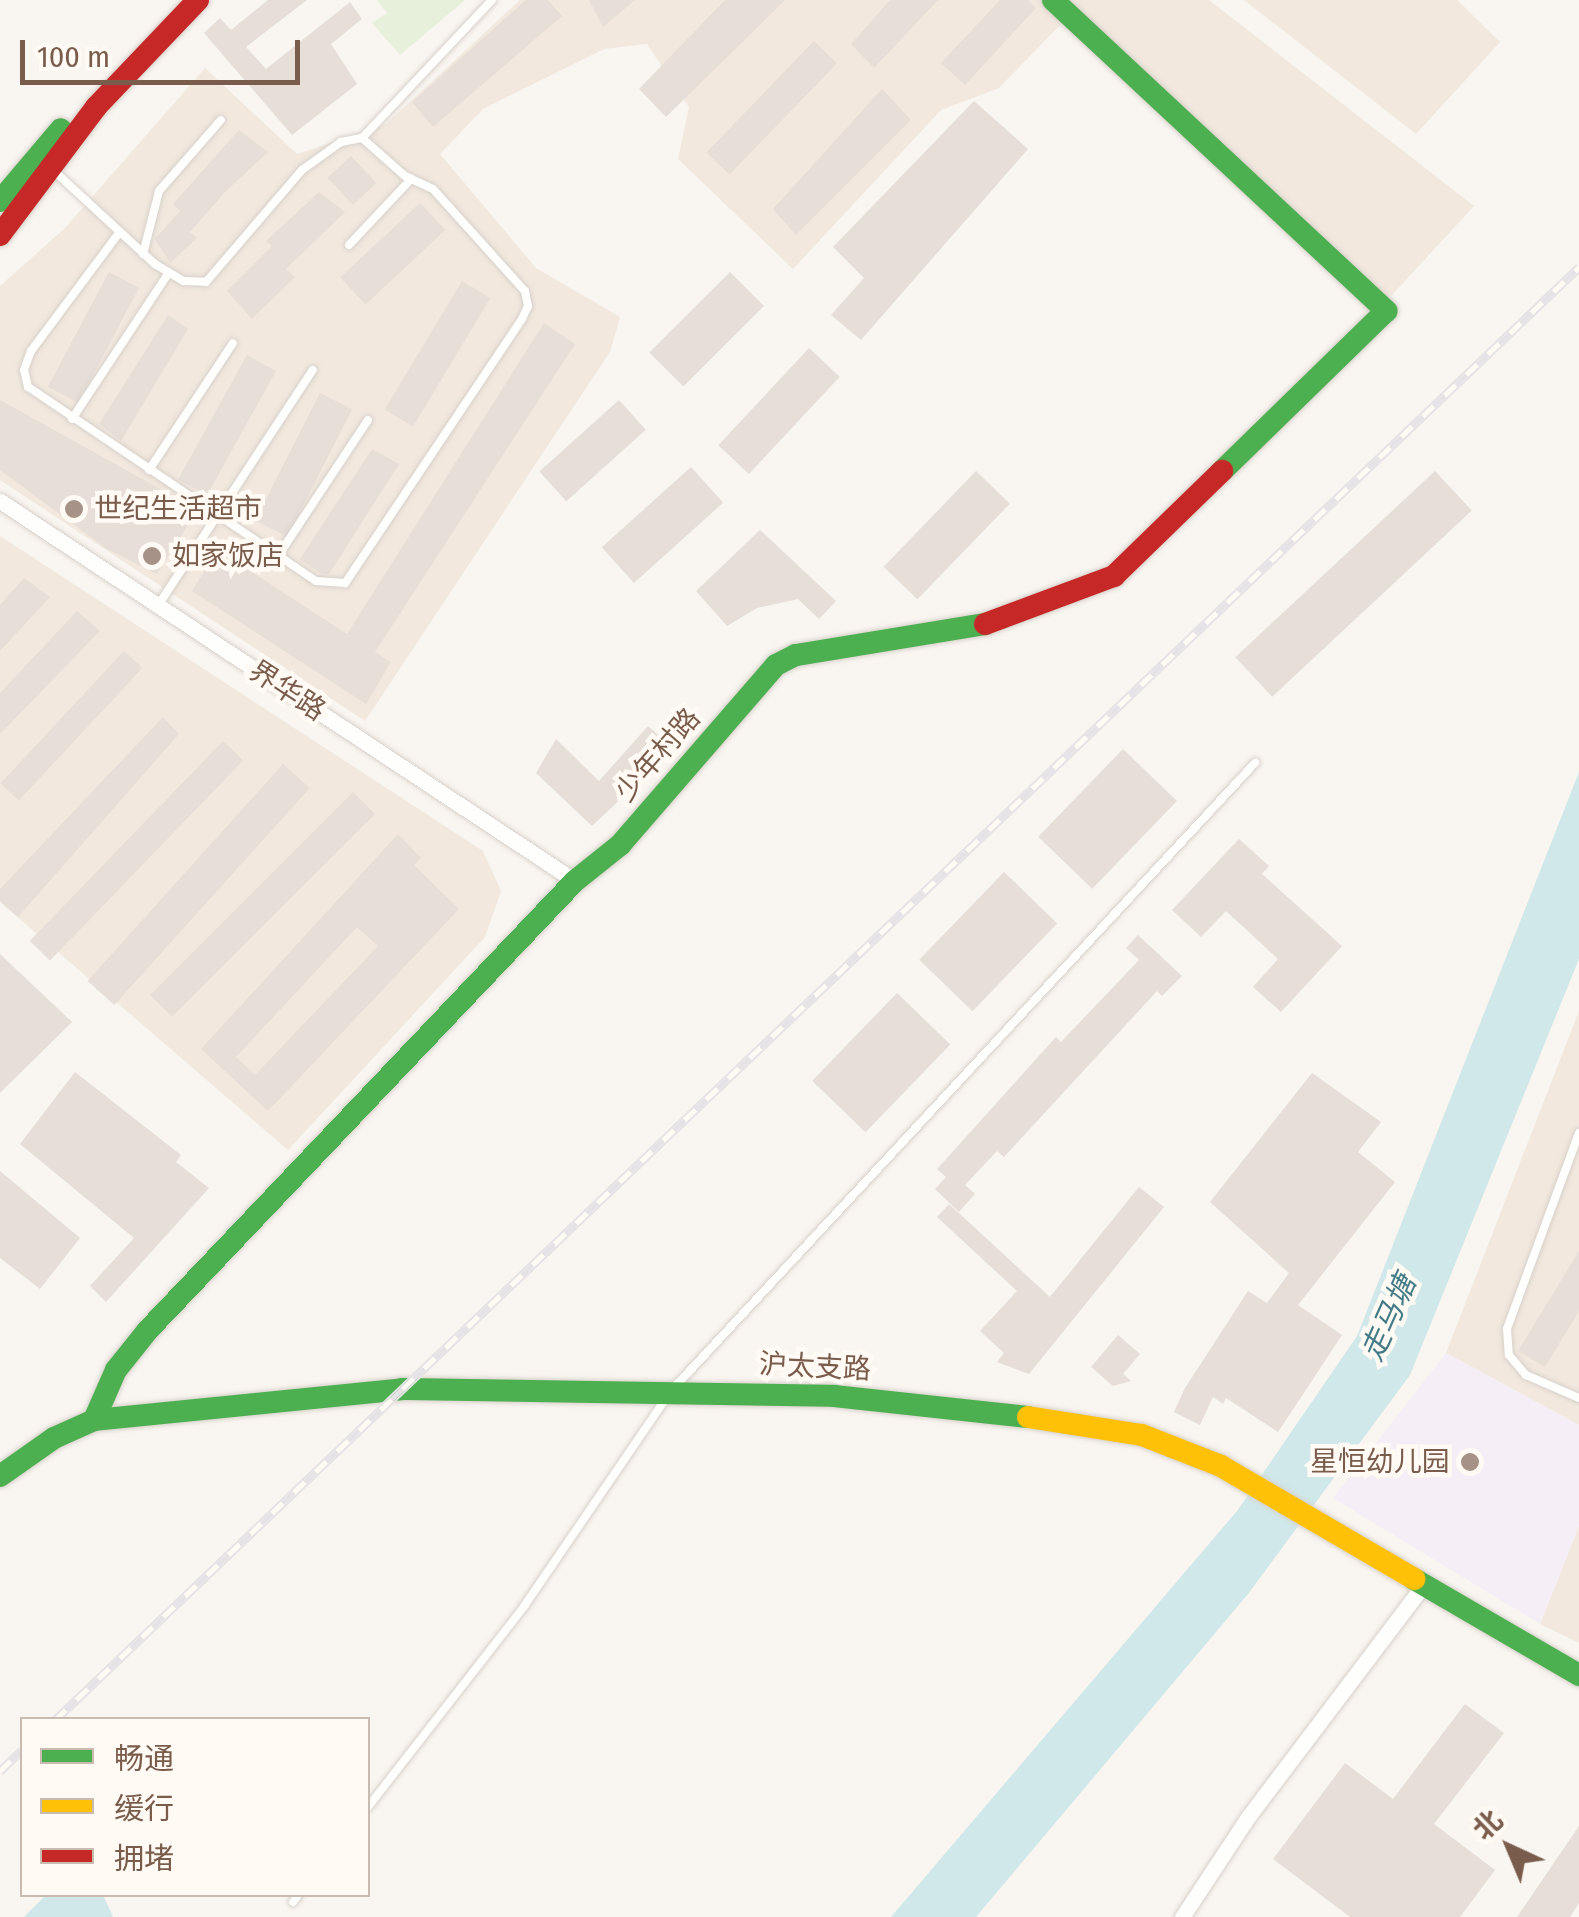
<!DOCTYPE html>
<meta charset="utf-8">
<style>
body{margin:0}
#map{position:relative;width:1579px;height:1917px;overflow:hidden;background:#f9f5f0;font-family:"Fira Sans Condensed","Noto Sans SC",sans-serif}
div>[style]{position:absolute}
.residential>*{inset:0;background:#f2e8de}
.education>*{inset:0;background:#f6eef6}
.green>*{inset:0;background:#e7f0db}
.water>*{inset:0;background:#d0e8ea}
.building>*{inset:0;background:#e6ded7;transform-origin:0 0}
.roads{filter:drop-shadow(0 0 2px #d7d1cb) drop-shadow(0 0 2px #d7d1cb)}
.lane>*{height:8px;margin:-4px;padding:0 4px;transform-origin:4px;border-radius:4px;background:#fefefd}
.street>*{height:15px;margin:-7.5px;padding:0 7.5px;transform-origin:7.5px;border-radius:7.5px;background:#fefefd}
.fast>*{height:22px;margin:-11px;padding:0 11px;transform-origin:11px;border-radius:11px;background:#4caf50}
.slow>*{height:22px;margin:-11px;padding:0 11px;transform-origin:11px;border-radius:11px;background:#ffc107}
.jam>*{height:22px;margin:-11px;padding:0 11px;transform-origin:11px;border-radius:11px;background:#c62828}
.rail>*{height:9px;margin-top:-4.5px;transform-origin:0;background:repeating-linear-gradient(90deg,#fffaf3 0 15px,#e6e3e7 0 30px);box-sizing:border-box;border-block:2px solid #e6e3e7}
.dots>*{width:28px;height:28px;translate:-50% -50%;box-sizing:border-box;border:5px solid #fffaf3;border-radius:50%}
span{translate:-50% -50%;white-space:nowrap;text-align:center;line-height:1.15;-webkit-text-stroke:9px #fffaf3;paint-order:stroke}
.poi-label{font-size:28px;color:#7a5c4d}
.left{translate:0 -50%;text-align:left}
.right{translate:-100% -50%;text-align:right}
.street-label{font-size:28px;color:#7a5c4d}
.water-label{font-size:30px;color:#437c86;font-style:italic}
.legend{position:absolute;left:20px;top:1717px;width:350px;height:180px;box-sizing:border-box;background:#fffaf3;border:2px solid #cabbb1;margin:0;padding:12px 18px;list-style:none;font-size:30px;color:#7a5c4d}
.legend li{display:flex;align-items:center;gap:20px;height:50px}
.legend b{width:50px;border:2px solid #cabbb1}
.north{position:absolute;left:1459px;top:1797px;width:100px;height:100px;-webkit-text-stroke:8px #fffaf3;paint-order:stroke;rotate:316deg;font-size:28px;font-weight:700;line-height:40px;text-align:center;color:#7a5c4d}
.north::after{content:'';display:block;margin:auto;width:35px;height:45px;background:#7a5c4d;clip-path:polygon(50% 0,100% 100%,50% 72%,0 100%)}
.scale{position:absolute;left:20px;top:40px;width:280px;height:45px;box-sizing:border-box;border:5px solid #7a5c4d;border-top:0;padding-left:12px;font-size:30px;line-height:35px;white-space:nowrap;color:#7a5c4d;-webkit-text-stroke:8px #fffaf3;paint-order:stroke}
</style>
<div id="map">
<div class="residential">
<i style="clip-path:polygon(520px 0,1209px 0,1474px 206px,1391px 296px,1367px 306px,1062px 23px,999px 88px,941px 110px,793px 269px,678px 159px,689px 107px,647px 44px,604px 49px,483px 109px,440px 154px,536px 268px,620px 317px,610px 352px,365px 721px,0 480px,0 286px,64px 229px,205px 68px,297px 154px,385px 125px)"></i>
<i style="clip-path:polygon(1244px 0,1457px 0,1500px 42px,1416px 134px)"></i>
<i style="clip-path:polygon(0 536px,483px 851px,501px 891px,485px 937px,288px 1150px,0 902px)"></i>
<i style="clip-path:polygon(1579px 1011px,1579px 1425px,1446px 1353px)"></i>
<i style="clip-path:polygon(1579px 1526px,1579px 1643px,1540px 1624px)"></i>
</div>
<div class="education">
<i style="clip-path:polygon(1446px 1353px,1579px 1425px,1579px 1526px,1540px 1624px,1333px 1498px)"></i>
</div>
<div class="green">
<i style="clip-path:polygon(377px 0,465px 0,400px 55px,372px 23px,387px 13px)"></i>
</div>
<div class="water">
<i style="clip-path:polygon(1579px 772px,1579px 959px,1410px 1375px,1248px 1594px,976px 1917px,891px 1917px,1237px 1511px,1357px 1336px)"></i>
<i style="clip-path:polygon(47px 1894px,103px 1895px,113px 1917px,24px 1917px)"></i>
</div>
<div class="building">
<i style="clip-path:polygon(268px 0,307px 0,246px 47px,266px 69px,350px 2px,362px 19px,331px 44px,357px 84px,292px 135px,204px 33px,220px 18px,231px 30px)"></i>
<i style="clip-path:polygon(526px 0,548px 0,562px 16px,433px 127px,412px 102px)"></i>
<i style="clip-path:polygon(589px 0,635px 0,603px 27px)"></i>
<i style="clip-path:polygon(725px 0,785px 0,666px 117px,639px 89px)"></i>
<i style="clip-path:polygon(890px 0,938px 0,874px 68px,851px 44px)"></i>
<i style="clip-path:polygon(1000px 0,1028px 0,1036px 8px,965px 85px,941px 63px)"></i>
<i style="left:814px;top:41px;width:32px;height:155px;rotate:44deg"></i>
<i style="clip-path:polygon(882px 89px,911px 120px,796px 235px,773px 209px)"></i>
<i style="clip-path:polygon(974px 101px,1028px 149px,861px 340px,831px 315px,864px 278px,833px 247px)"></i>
<i style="clip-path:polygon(239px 130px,268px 152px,226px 191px,190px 232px,197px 238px,170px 263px,155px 239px,180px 211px,173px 204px)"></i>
<i style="left:351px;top:156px;width:37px;height:32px;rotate:47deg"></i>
<i style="clip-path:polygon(319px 192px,345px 212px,286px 269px,295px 277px,252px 319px,227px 291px,272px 246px,266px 241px)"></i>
<i style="left:420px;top:203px;width:37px;height:109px;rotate:47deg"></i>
<i style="left:109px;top:272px;width:34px;height:130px;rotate:28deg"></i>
<i style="left:730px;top:272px;width:48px;height:114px;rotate:45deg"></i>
<i style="left:462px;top:281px;width:33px;height:150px;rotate:31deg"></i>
<i style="clip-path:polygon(168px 315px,188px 329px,121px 441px,99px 424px)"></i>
<i style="clip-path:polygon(544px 323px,575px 344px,375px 652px,391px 662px,366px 704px,192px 591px,218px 550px,347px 634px)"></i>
<i style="left:809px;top:348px;width:42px;height:133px;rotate:43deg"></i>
<i style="left:247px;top:355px;width:33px;height:142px;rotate:29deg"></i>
<i style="left:320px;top:393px;width:36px;height:143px;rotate:27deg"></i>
<i style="clip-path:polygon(0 400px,189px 505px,195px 514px,157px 574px,107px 549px,0 470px)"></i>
<i style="left:619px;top:400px;width:40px;height:107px;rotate:48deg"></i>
<i style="clip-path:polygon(372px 449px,399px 464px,329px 574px,322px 574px,300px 559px)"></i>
<i style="left:691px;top:467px;width:48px;height:120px;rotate:48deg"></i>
<i style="left:976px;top:471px;width:47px;height:133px;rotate:44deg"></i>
<i style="left:1435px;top:471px;width:54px;height:273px;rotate:47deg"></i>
<i style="clip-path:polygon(760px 530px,836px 601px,819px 619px,798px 599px,757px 608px,727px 626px,696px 591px)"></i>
<i style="clip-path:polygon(24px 578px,50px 597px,0 651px,0 605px)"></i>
<i style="clip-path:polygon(77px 611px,100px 631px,0 734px,0 693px)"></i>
<i style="left:124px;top:651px;width:25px;height:181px;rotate:43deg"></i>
<i style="clip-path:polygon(163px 717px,179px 734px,18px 917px,0 901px,0 889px)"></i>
<i style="clip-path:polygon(648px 726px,674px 749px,592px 826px,536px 773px,556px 739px,599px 781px)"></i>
<i style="left:223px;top:741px;width:28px;height:278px;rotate:44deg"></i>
<i style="left:1123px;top:749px;width:75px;height:122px;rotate:44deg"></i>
<i style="left:283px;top:764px;width:36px;height:292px;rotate:42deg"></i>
<i style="left:353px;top:792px;width:31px;height:287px;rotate:45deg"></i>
<i style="clip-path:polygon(evenodd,398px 834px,421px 858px,414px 865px,459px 909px,268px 1111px,201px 1049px,398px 834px,357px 927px,378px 946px,255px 1075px,236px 1057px,357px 927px)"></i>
<i style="clip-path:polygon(1239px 839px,1269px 866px,1262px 874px,1342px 946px,1281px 1012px,1253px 987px,1278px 959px,1226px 911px,1201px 937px,1172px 910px)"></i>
<i style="left:1004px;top:872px;width:74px;height:122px;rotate:44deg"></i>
<i style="clip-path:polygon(1138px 935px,1182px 976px,1162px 996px,1157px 991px,1004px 1157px,997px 1151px,965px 1185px,975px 1194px,959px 1212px,935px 1189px,946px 1177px,937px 1169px,1056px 1037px,1061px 1042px,1139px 960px,1126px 948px)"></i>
<i style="clip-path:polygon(0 954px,72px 1022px,0 1093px)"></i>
<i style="left:897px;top:993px;width:74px;height:122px;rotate:44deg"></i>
<i style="clip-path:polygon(75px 1072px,181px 1155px,176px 1162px,209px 1188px,106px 1302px,90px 1286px,134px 1238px,20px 1144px)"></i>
<i style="clip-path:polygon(1312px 1073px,1381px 1122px,1358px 1152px,1395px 1182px,1298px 1305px,1342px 1335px,1278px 1432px,1226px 1398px,1223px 1404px,1213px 1397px,1200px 1425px,1174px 1412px,1185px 1388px,1248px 1291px,1267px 1303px,1289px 1273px,1210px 1202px)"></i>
<i style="clip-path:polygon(0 1171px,80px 1238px,40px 1289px,0 1258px)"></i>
<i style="clip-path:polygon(1139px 1187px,1164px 1207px,1029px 1374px,997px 1362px,1004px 1353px,980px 1331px,1017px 1291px,937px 1217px,949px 1204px,1050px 1297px)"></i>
<i style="clip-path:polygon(1579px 1251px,1579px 1311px,1545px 1367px,1518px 1351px)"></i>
<i style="clip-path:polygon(1118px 1335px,1140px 1354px,1123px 1374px,1131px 1381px,1113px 1386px,1091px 1367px)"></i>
<i style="clip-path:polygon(1465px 1704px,1504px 1733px,1434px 1824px,1495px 1870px,1460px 1917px,1350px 1917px,1273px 1859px,1345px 1763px,1393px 1799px)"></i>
<i style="clip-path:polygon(1579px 1826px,1579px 1903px,1570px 1917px,1517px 1917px)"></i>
</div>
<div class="roads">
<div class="lane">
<i style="left:362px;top:138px;width:190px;rotate:-46.7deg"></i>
<i style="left:53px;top:170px;width:139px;rotate:42.7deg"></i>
<i style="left:155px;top:264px;width:33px;rotate:31deg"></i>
<i style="left:183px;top:281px;width:23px;rotate:2deg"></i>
<i style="left:206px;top:282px;width:148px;rotate:-49.4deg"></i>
<i style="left:302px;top:170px;width:48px;rotate:-35.7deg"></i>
<i style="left:341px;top:142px;width:21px;rotate:-11deg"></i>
<i style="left:362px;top:138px;width:57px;rotate:41.5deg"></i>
<i style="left:405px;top:176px;width:31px;rotate:25deg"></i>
<i style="left:433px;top:189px;width:137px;rotate:48deg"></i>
<i style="left:525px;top:291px;width:15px;rotate:79deg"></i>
<i style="left:528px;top:306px;width:14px;rotate:115deg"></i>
<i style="left:522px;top:319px;width:318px;rotate:123.8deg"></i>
<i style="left:345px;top:583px;width:29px;rotate:-176deg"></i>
<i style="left:316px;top:581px;width:347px;rotate:-146deg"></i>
<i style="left:28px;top:387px;width:17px;rotate:-103deg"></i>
<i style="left:24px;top:370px;width:20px;rotate:-70deg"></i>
<i style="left:31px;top:351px;width:147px;rotate:-53.3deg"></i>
<i style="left:349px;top:245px;width:91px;rotate:-46.8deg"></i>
<i style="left:143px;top:254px;width:65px;rotate:-75.7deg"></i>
<i style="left:159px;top:191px;width:94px;rotate:-48.9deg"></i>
<i style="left:72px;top:419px;width:174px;rotate:-56.5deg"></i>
<i style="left:149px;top:470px;width:152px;rotate:-56.5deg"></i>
<i style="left:278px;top:556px;width:163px;rotate:-56.5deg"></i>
<i style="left:159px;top:604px;width:280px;rotate:-56.7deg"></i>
<i style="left:1579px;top:1133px;width:209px;rotate:110.2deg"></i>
<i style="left:1507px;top:1329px;width:26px;rotate:86deg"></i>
<i style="left:1509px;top:1355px;width:26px;rotate:50deg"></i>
<i style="left:1526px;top:1375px;width:58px;rotate:23.5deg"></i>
<i style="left:368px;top:1807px;width:256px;rotate:-52.1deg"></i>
<i style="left:525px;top:1605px;width:259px;rotate:-55.7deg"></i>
<i style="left:671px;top:1391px;width:858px;rotate:-47.08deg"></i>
<i style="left:293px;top:1902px;width:10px;rotate:-53deg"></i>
</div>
<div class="street">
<i style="left:0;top:501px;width:689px;rotate:33.46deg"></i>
<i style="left:1182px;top:1917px;width:120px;rotate:-56.6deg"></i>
<i style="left:1248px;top:1817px;width:292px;rotate:-52.9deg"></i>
</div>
<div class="fast">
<i style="left:1053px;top:0;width:456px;rotate:43deg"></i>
<i style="left:1386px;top:311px;width:229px;rotate:135.7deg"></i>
<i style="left:0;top:201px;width:94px;rotate:-49.7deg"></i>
<i style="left:94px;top:1420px;width:55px;rotate:-66.3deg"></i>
<i style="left:116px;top:1370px;width:51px;rotate:-51.3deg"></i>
<i style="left:148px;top:1330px;width:620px;rotate:-46.44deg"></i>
<i style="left:575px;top:881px;width:58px;rotate:-38.7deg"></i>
<i style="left:620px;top:845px;width:238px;rotate:-49.1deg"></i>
<i style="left:776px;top:665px;width:22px;rotate:-27deg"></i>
<i style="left:796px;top:655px;width:192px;rotate:-9.3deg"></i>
<i style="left:0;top:1476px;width:66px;rotate:-35.1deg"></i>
<i style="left:54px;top:1438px;width:44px;rotate:-24.2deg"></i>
<i style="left:94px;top:1420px;width:310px;rotate:-5.7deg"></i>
<i style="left:402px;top:1389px;width:432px;rotate:0.9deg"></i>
<i style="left:834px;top:1396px;width:195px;rotate:6.2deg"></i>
<i style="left:1414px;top:1579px;width:191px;rotate:30.2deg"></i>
</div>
<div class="slow">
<i style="left:1028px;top:1417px;width:115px;rotate:9deg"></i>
<i style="left:1142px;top:1435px;width:85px;rotate:21.4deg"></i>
<i style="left:1221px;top:1466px;width:224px;rotate:30.3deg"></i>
</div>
<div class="jam">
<i style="left:0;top:235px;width:160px;rotate:-53.1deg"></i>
<i style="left:96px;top:107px;width:148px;rotate:-46.4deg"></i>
<i style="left:985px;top:624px;width:138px;rotate:-20.4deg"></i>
<i style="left:1114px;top:576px;width:151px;rotate:-44.2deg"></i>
</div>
</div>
<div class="rail">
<i style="left:55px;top:1720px;width:2106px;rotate:-43.63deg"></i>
<i style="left:0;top:1771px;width:30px;rotate:-44deg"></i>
</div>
<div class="dots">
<i style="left:74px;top:509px;background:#a69286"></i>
<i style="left:152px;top:556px;background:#a69286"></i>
<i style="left:1470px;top:1462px;background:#a69286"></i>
</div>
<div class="poi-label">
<span class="left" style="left:94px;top:509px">世纪生活超市</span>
<span class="left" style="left:172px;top:556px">如家饭店</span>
<span class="right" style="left:1450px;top:1462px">星恒幼儿园</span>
</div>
<div class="street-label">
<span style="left:287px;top:691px;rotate:33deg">界华路</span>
<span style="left:658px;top:755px;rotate:-49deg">少年村路</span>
<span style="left:815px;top:1367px;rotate:3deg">沪太支路</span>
</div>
<div class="water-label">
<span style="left:1389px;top:1318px;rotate:-66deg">走马塘</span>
</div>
<ul class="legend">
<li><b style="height:12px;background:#4caf50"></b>畅通</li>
<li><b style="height:12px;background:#ffc107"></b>缓行</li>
<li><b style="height:12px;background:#c62828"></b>拥堵</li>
</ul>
<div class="north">北</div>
<div class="scale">100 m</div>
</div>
